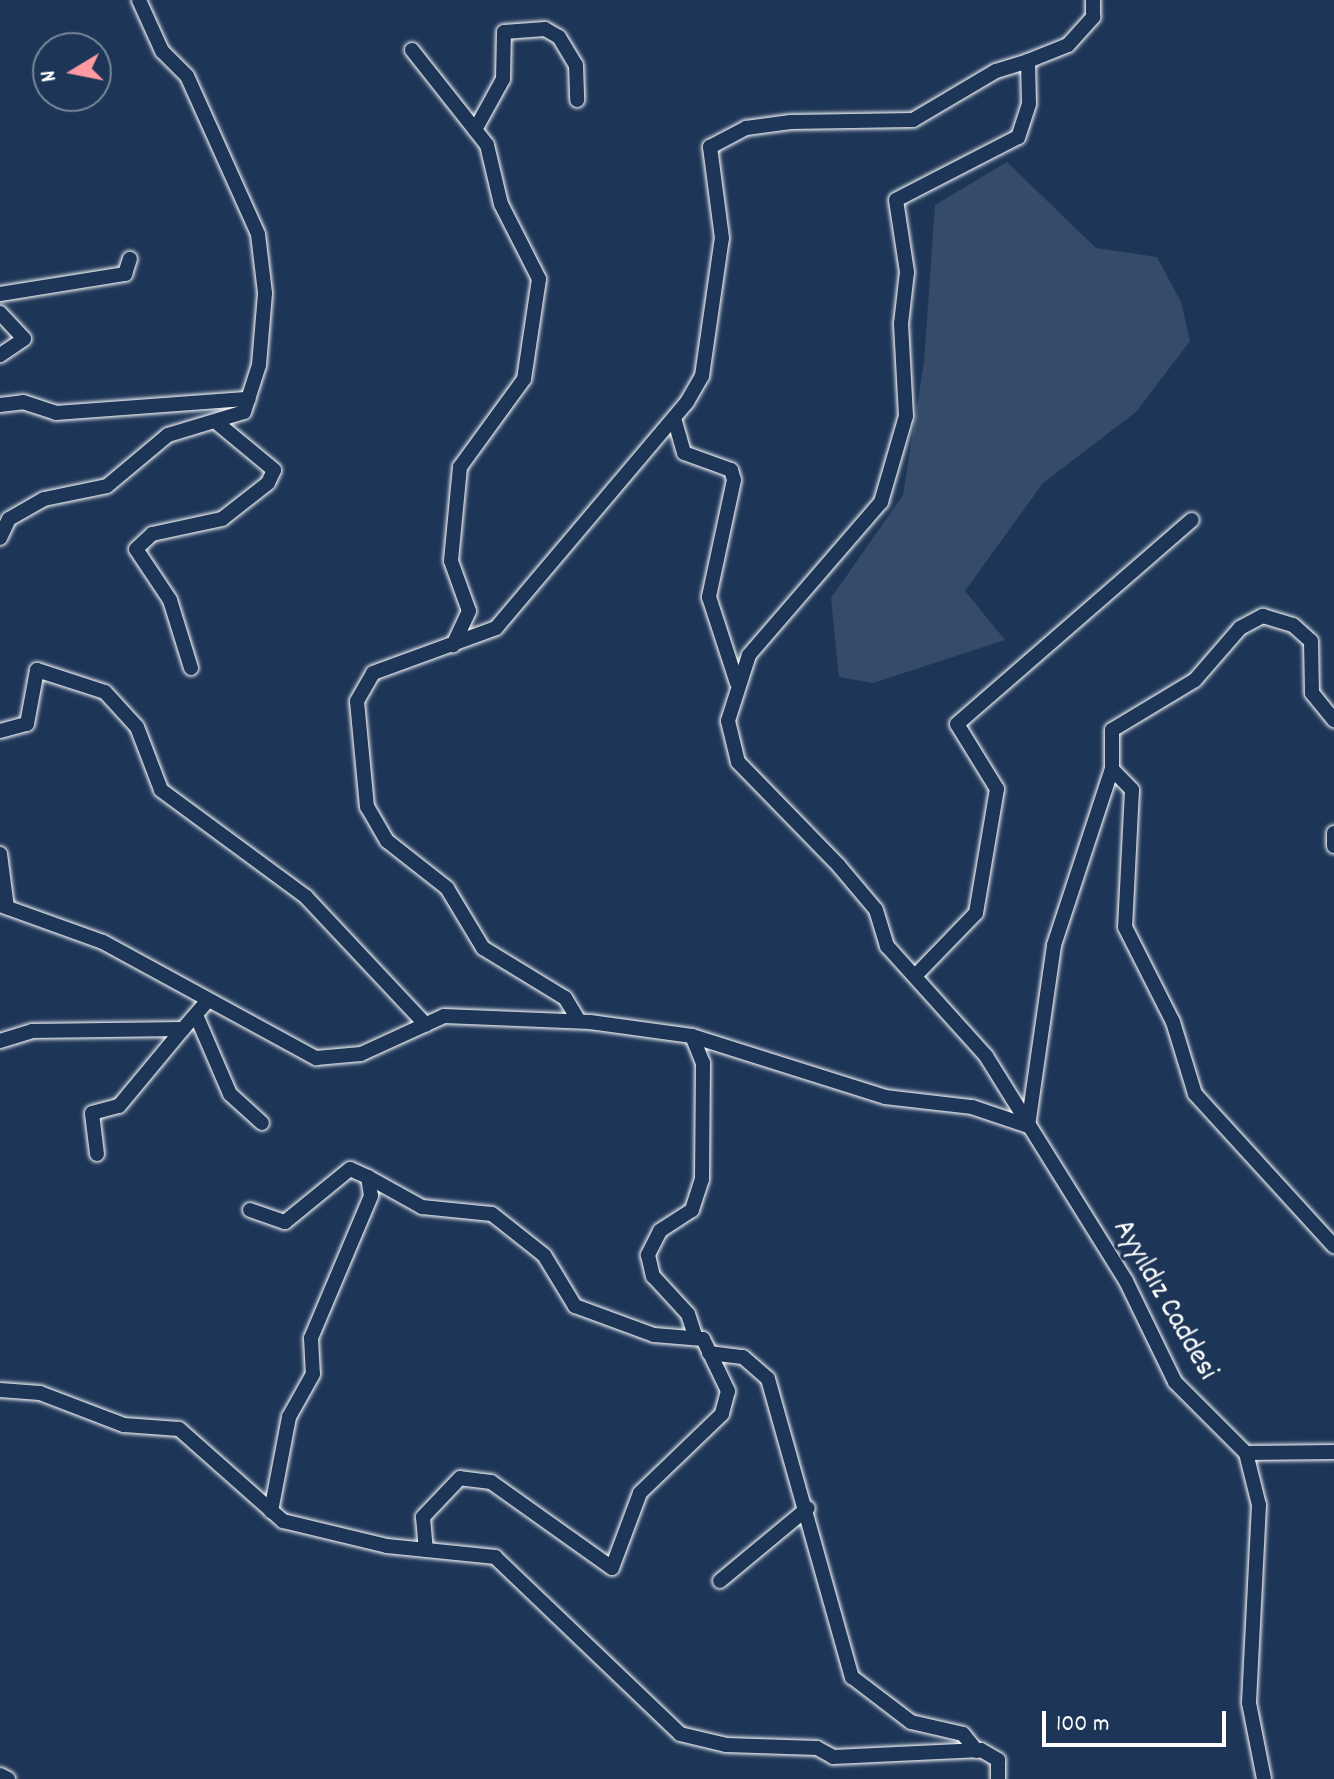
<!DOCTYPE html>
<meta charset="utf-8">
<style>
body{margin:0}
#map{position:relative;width:1334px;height:1779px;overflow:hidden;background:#1d3557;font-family:Dekko,sans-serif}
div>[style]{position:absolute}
.green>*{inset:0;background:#364b69}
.roads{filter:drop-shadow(0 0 2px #fff) drop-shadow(0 0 2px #fff)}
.minor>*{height:14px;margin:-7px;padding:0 7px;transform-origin:7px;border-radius:7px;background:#1d3557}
span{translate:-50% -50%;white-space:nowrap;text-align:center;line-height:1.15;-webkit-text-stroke:7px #1d3557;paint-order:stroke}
.street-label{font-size:30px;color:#fff}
.north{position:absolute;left:32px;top:32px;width:80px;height:80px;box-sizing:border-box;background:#1d3557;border:2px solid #77869a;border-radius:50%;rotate:260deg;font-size:22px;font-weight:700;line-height:32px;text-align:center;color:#fff}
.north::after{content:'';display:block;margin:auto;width:28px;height:36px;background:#ff9aa2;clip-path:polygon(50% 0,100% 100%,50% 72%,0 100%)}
.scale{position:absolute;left:1042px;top:1711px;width:184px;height:36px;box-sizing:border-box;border:4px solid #fff;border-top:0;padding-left:10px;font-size:24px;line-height:28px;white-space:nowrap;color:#fff;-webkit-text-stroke:6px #1d3557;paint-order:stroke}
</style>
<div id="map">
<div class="green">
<i style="clip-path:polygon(1007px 162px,1096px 248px,1157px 257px,1181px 302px,1190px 341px,1136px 412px,1043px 483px,965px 591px,1005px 640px,873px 683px,839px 677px,831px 598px,903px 495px,924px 362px,935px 205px)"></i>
</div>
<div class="roads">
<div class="minor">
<i style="left:412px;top:50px;width:121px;rotate:51.7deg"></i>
<i style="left:487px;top:145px;width:61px;rotate:76.7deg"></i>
<i style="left:501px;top:204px;width:84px;rotate:63.1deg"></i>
<i style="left:539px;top:279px;width:101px;rotate:98.5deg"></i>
<i style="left:524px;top:379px;width:109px;rotate:126deg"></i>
<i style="left:460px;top:467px;width:94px;rotate:95.5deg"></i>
<i style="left:451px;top:561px;width:53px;rotate:70.2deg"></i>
<i style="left:469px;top:611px;width:38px;rotate:115deg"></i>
<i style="left:1028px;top:61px;width:43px;rotate:-21.8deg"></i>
<i style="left:1068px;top:45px;width:38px;rotate:-48deg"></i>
<i style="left:1093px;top:17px;width:17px;rotate:-90deg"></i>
<i style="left:475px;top:130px;width:58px;rotate:-61.2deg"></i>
<i style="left:503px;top:79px;width:47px;rotate:-88.8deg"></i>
<i style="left:504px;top:32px;width:41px;rotate:-4.2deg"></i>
<i style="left:545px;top:29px;width:16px;rotate:30deg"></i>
<i style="left:559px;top:37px;width:33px;rotate:59deg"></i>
<i style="left:576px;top:65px;width:35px;rotate:88deg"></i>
<i style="left:0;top:294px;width:127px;rotate:-9.1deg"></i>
<i style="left:125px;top:274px;width:16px;rotate:-72deg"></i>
<i style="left:0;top:313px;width:35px;rotate:47deg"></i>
<i style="left:24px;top:339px;width:29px;rotate:146deg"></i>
<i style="left:0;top:405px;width:23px;rotate:-7deg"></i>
<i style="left:23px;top:402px;width:35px;rotate:18deg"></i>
<i style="left:56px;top:413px;width:193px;rotate:-4.2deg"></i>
<i style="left:674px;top:418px;width:36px;rotate:74deg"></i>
<i style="left:684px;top:453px;width:50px;rotate:19.9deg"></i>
<i style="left:731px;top:470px;width:10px;rotate:73deg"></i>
<i style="left:734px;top:480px;width:120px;rotate:102.1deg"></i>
<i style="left:709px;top:597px;width:90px;rotate:72deg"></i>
<i style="left:0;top:538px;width:21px;rotate:-65deg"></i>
<i style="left:9px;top:519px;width:40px;rotate:-29.7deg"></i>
<i style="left:44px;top:499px;width:64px;rotate:-11.7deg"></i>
<i style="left:107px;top:486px;width:80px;rotate:-39.9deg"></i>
<i style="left:168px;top:435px;width:79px;rotate:-16.8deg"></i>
<i style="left:244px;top:412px;width:49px;rotate:-72.3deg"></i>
<i style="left:259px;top:365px;width:72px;rotate:-85.2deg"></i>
<i style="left:265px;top:293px;width:59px;rotate:-96.8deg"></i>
<i style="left:258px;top:234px;width:173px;rotate:-114.2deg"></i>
<i style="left:187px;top:76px;width:35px;rotate:-135deg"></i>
<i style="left:162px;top:51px;width:56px;rotate:-114.3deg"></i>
<i style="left:191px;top:668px;width:71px;rotate:-107.2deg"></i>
<i style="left:170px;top:600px;width:61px;rotate:-123.7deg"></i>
<i style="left:136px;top:549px;width:22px;rotate:-43deg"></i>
<i style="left:152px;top:534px;width:72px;rotate:-12.1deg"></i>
<i style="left:222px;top:519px;width:58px;rotate:-38deg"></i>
<i style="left:268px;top:483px;width:14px;rotate:-65deg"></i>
<i style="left:274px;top:470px;width:75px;rotate:-140.4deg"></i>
<i style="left:0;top:731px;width:28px;rotate:-15deg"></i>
<i style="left:27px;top:724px;width:55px;rotate:-79.5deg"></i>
<i style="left:37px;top:670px;width:71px;rotate:17.9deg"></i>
<i style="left:105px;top:692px;width:47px;rotate:47.6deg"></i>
<i style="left:137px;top:727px;width:67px;rotate:69.1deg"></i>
<i style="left:161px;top:790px;width:180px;rotate:36.4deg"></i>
<i style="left:306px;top:897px;width:175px;rotate:46.8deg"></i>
<i style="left:1112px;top:769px;width:39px;rotate:-90deg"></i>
<i style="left:1112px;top:730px;width:97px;rotate:-31.1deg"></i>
<i style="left:1195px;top:680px;width:69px;rotate:-49.1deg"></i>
<i style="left:1240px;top:628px;width:26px;rotate:-28deg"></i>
<i style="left:1263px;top:616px;width:31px;rotate:17deg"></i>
<i style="left:1293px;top:625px;width:24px;rotate:42deg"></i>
<i style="left:1311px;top:641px;width:52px;rotate:88.9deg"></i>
<i style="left:1312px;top:693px;width:35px;rotate:51deg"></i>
<i style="left:1334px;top:833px;width:13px;rotate:90deg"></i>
<i style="left:0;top:854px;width:54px;rotate:82.6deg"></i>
<i style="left:0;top:905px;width:109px;rotate:19.8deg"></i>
<i style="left:103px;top:942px;width:243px;rotate:28.6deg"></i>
<i style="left:316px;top:1058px;width:45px;rotate:-5.1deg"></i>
<i style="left:361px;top:1054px;width:91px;rotate:-24.6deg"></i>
<i style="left:444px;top:1016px;width:146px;rotate:2.4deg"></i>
<i style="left:590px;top:1022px;width:103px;rotate:7.8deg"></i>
<i style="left:692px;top:1036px;width:202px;rotate:17.5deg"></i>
<i style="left:885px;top:1097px;width:88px;rotate:6.6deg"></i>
<i style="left:972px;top:1107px;width:59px;rotate:18.7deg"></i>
<i style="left:916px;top:975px;width:86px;rotate:-45.9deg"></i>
<i style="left:976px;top:913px;width:126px;rotate:-80.4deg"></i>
<i style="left:997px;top:789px;width:76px;rotate:-121.6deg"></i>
<i style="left:957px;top:724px;width:311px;rotate:-41deg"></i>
<i style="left:196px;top:1015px;width:86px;rotate:66.7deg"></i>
<i style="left:230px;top:1094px;width:43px;rotate:42.2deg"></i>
<i style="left:579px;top:1021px;width:27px;rotate:-121deg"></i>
<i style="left:565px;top:998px;width:96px;rotate:-148.6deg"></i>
<i style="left:483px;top:948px;width:70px;rotate:-121deg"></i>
<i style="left:447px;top:888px;width:76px;rotate:-141.9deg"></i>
<i style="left:387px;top:841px;width:39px;rotate:-120deg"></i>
<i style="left:367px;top:807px;width:106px;rotate:-95.4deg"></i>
<i style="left:357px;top:701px;width:32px;rotate:-60deg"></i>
<i style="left:373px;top:673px;width:131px;rotate:-20.1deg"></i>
<i style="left:496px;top:628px;width:296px;rotate:-49.8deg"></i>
<i style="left:687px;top:402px;width:30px;rotate:-60deg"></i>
<i style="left:702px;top:376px;width:139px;rotate:-81.8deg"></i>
<i style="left:722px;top:238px;width:92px;rotate:-97.5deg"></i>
<i style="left:710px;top:147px;width:41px;rotate:-27.8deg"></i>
<i style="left:746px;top:128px;width:45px;rotate:-7.6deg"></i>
<i style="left:791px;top:122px;width:122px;rotate:-0.9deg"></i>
<i style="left:913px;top:120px;width:96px;rotate:-30.6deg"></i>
<i style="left:996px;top:71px;width:34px;rotate:-17deg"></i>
<i style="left:1028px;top:61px;width:43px;rotate:88.7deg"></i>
<i style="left:1029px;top:104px;width:35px;rotate:108deg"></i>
<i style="left:1018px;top:137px;width:137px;rotate:152.7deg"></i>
<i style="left:896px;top:200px;width:73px;rotate:81.3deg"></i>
<i style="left:907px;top:272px;width:52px;rotate:96.6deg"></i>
<i style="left:901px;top:324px;width:92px;rotate:86.9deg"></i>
<i style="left:906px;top:416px;width:90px;rotate:106.2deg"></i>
<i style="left:881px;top:502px;width:202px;rotate:130.8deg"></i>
<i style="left:749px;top:655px;width:69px;rotate:107.7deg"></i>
<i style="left:728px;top:721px;width:42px;rotate:76.3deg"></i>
<i style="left:738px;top:762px;width:145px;rotate:45.8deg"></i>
<i style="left:839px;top:866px;width:57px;rotate:49.9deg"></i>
<i style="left:876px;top:910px;width:38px;rotate:73deg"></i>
<i style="left:887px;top:946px;width:148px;rotate:48deg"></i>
<i style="left:986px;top:1056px;width:265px;rotate:58.1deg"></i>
<i style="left:1126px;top:1281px;width:112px;rotate:64.1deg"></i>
<i style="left:1175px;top:1382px;width:100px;rotate:45deg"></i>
<i style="left:1246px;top:1453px;width:54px;rotate:76deg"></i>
<i style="left:1259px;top:1505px;width:198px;rotate:92.9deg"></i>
<i style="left:1249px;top:1703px;width:77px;rotate:78.8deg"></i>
<i style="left:692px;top:1036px;width:29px;rotate:68deg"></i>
<i style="left:703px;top:1063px;width:116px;rotate:90.5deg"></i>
<i style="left:702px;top:1179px;width:33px;rotate:108deg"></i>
<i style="left:692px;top:1210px;width:38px;rotate:147deg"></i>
<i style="left:660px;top:1231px;width:27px;rotate:117deg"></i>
<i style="left:648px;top:1255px;width:22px;rotate:77deg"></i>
<i style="left:653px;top:1276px;width:52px;rotate:47.4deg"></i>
<i style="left:688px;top:1314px;width:25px;rotate:72deg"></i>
<i style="left:0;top:1041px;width:34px;rotate:-17deg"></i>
<i style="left:32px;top:1031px;width:151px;rotate:-0.8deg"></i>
<i style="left:183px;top:1029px;width:38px;rotate:-49deg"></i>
<i style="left:1028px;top:1126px;width:183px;rotate:-81.8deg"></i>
<i style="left:1054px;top:945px;width:185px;rotate:-71.8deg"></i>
<i style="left:1112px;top:769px;width:29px;rotate:46deg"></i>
<i style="left:1132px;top:790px;width:137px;rotate:92.9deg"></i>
<i style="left:1125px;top:927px;width:106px;rotate:63.2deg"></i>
<i style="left:1173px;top:1022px;width:75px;rotate:73deg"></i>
<i style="left:1195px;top:1094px;width:206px;rotate:47.6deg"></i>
<i style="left:97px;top:1154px;width:41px;rotate:-97deg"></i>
<i style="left:92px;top:1113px;width:28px;rotate:-15deg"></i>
<i style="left:119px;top:1106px;width:100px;rotate:-50.3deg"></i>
<i style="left:368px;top:1177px;width:62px;rotate:29.1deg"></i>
<i style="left:422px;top:1207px;width:70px;rotate:5.7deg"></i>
<i style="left:492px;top:1214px;width:66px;rotate:38.3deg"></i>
<i style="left:544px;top:1255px;width:60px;rotate:58.7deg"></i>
<i style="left:575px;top:1306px;width:84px;rotate:20.2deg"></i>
<i style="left:654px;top:1335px;width:49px;rotate:4.7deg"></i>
<i style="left:703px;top:1339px;width:58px;rotate:64.3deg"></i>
<i style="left:728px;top:1391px;width:24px;rotate:105deg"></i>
<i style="left:722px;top:1414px;width:114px;rotate:136.1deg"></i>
<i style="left:640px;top:1493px;width:80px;rotate:110.5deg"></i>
<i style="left:612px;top:1568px;width:148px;rotate:-144.6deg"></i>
<i style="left:491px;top:1482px;width:31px;rotate:-173deg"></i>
<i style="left:460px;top:1478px;width:54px;rotate:133.5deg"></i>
<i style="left:423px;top:1517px;width:33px;rotate:85deg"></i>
<i style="left:250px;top:1210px;width:37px;rotate:19deg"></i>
<i style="left:285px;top:1222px;width:84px;rotate:-39.2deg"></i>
<i style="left:350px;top:1169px;width:20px;rotate:24deg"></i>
<i style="left:368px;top:1177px;width:19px;rotate:81deg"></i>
<i style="left:371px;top:1196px;width:154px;rotate:112.9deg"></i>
<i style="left:311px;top:1338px;width:36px;rotate:87deg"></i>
<i style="left:313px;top:1374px;width:49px;rotate:119.2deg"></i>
<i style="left:289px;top:1417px;width:96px;rotate:100.8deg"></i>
<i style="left:709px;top:1353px;width:34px;rotate:7deg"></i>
<i style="left:743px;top:1357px;width:33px;rotate:41deg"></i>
<i style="left:768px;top:1379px;width:310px;rotate:74.3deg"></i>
<i style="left:852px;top:1677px;width:74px;rotate:37.3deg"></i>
<i style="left:911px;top:1722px;width:53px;rotate:13deg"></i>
<i style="left:963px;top:1734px;width:22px;rotate:51deg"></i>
<i style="left:0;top:1390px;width:40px;rotate:4.3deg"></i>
<i style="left:40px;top:1393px;width:90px;rotate:20.9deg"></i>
<i style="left:124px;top:1425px;width:55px;rotate:4.2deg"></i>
<i style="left:179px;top:1429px;width:139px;rotate:41.5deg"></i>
<i style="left:283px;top:1521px;width:107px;rotate:13.5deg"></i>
<i style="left:387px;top:1546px;width:109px;rotate:5.8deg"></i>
<i style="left:495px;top:1557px;width:256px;rotate:43.7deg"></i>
<i style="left:680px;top:1734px;width:47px;rotate:13.4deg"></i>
<i style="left:726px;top:1745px;width:91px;rotate:1.9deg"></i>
<i style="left:817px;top:1748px;width:18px;rotate:29deg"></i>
<i style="left:833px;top:1757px;width:148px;rotate:-2.7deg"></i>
<i style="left:981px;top:1750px;width:20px;rotate:30deg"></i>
<i style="left:998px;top:1760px;width:19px;rotate:90deg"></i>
<i style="left:1246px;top:1453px;width:88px;rotate:-0.7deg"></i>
<i style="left:720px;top:1581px;width:114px;rotate:-39.7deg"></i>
<i style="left:0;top:1775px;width:9px;rotate:27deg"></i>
</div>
</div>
<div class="street-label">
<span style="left:1163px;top:1301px;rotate:60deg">Ayyıldız Caddesi</span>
</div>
<div class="north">N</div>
<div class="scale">100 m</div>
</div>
